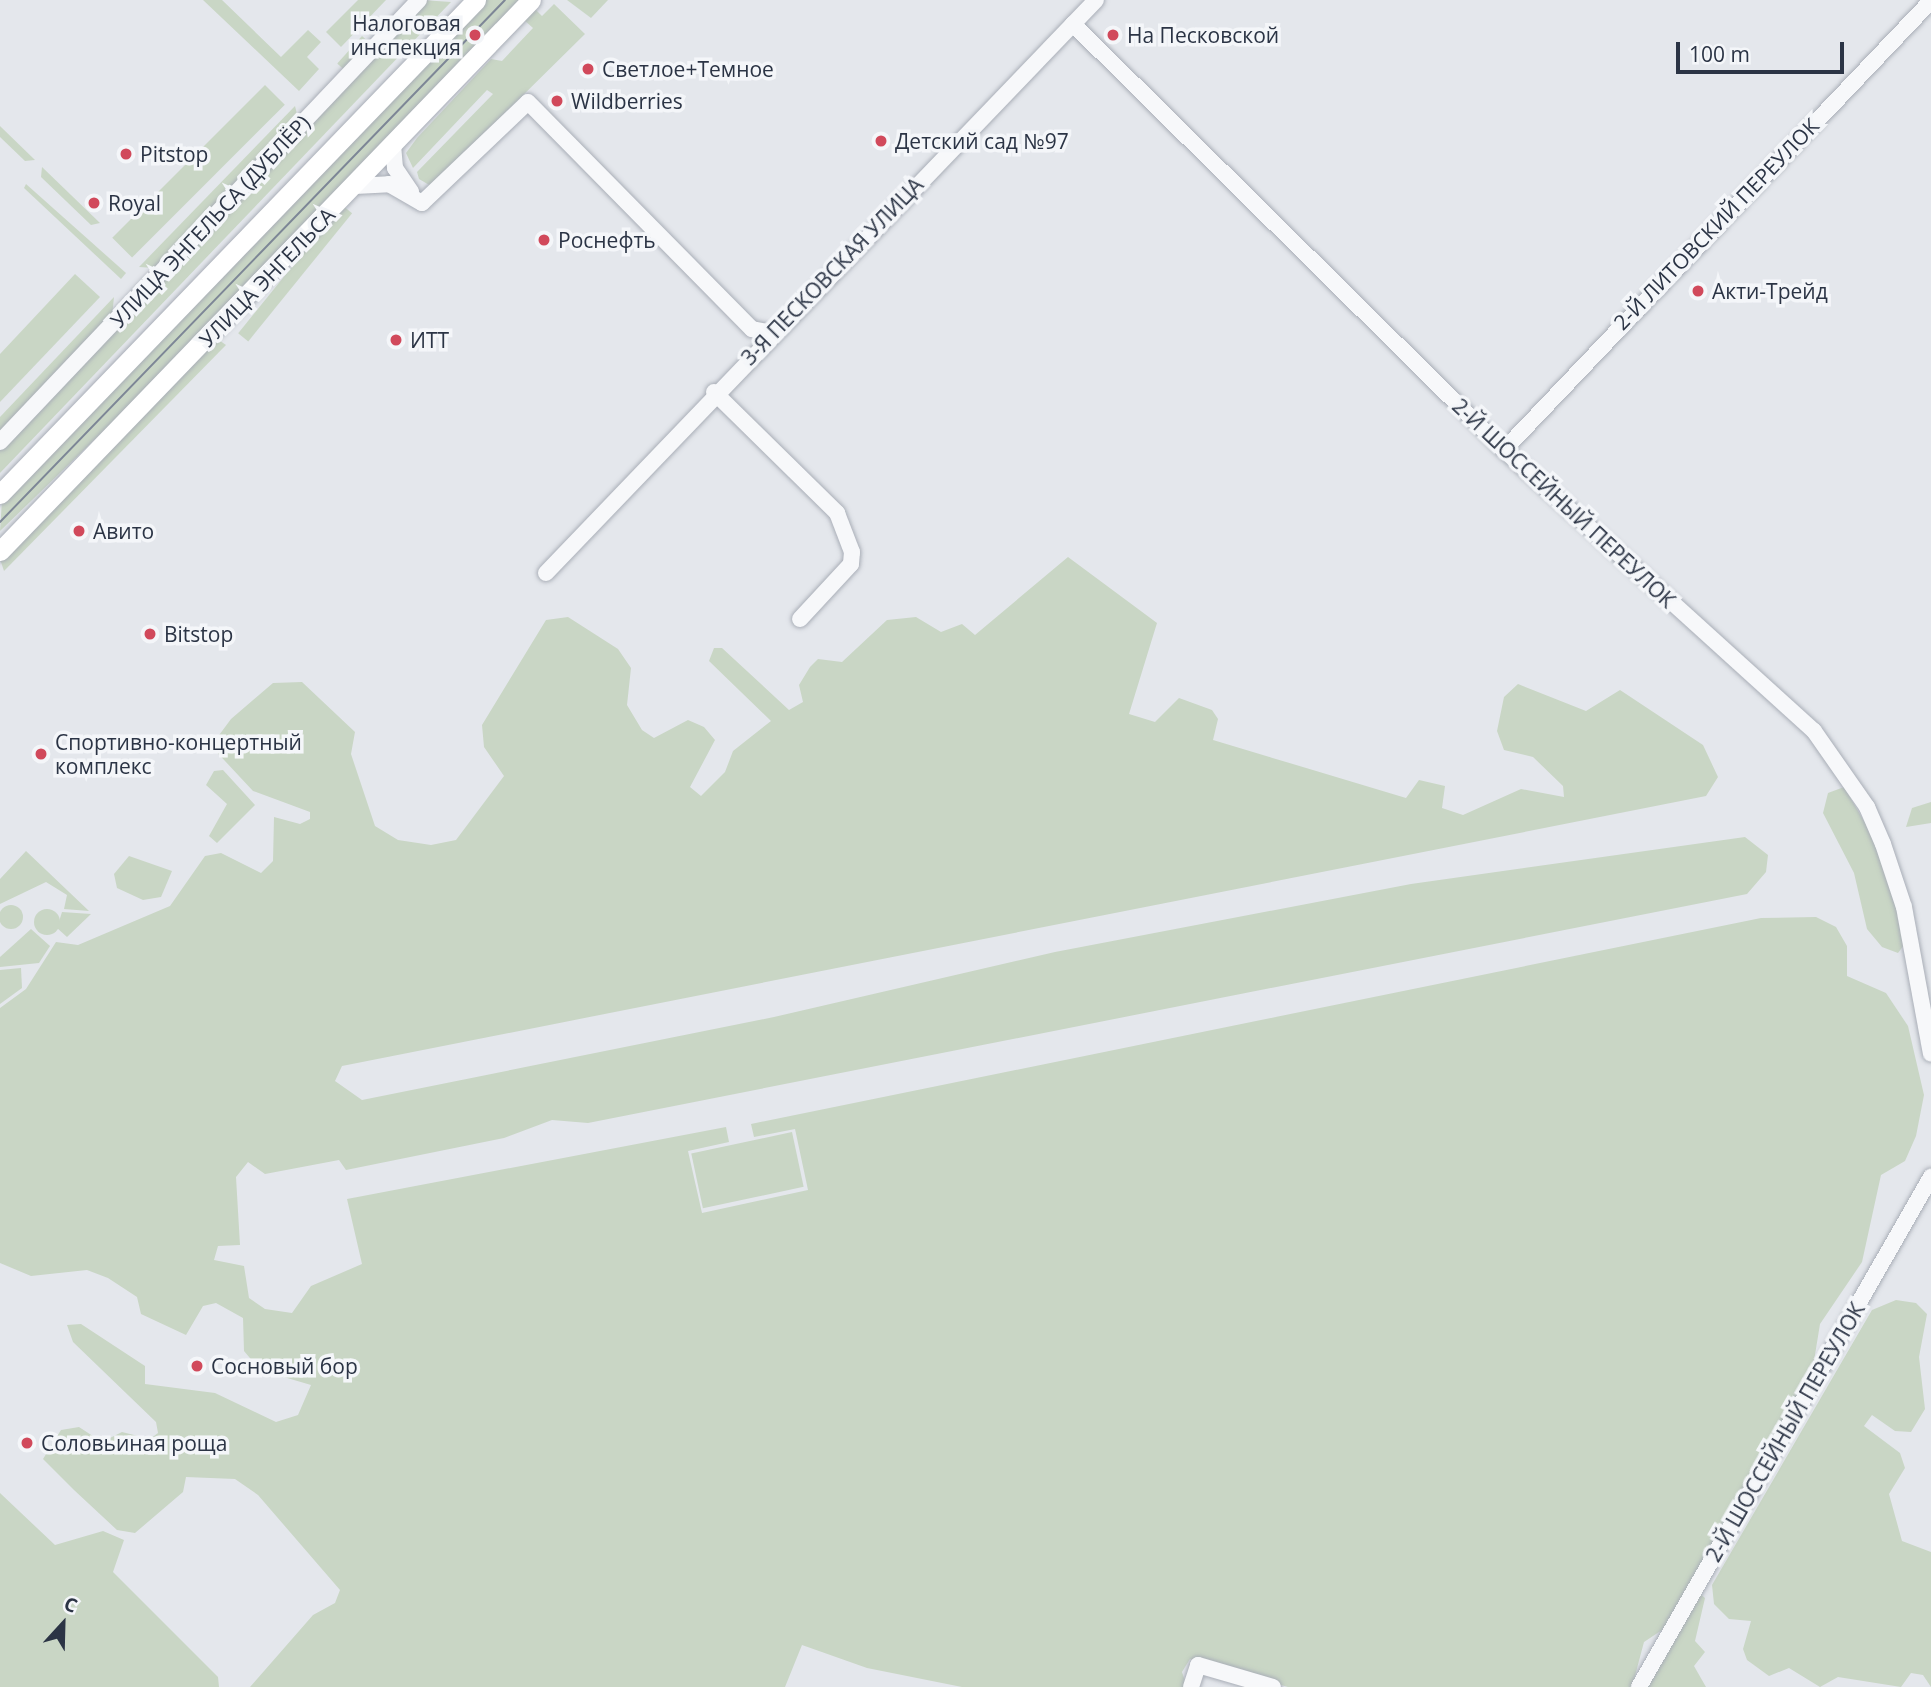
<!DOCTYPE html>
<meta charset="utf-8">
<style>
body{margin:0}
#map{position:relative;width:1931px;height:1687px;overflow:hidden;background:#e4e7ec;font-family:"Open Sans",sans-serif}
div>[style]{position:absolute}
.green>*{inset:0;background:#c9d6c5;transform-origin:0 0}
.round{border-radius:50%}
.roads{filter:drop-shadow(0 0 2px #a9aeb7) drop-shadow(0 0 2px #a9aeb7)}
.minor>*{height:16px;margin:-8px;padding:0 8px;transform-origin:8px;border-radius:8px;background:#f7f8fa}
.major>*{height:19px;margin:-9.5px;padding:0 9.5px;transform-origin:9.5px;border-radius:9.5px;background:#fff}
.tram>*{height:2px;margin:-1px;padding:0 1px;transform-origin:1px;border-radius:1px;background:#7d8696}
.dots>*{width:19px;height:19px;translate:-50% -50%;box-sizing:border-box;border:4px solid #f4f6f9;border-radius:50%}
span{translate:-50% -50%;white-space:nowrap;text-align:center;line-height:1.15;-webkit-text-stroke:7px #f4f6f9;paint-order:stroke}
.poi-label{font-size:21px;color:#2b3445}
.right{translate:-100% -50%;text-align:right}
.left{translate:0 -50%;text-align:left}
.street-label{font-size:21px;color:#2b3445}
.north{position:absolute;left:28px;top:1589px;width:70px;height:70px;-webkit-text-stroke:5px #f4f6f9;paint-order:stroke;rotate:22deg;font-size:19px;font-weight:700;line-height:28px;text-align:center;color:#2b3445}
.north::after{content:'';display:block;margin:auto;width:24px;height:32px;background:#2b3445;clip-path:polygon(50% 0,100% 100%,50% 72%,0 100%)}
.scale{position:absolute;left:1676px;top:42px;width:168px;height:32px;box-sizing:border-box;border:4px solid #2b3445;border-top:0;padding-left:9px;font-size:21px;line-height:24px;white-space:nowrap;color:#2b3445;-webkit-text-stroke:5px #f4f6f9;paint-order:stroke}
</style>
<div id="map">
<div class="green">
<i style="clip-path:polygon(203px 0,222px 0,281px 57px,308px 30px,321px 42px,307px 57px,319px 69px,299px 91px)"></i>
<i style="clip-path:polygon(358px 0,386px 0,341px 47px,326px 32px)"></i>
<i style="clip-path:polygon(422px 0,451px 2px,0 473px,0 445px)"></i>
<i style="clip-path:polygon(482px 0,525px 0,215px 323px,0 531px,2px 501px)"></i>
<i style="clip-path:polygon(567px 0,608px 0,591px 18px)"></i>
<i style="clip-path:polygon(554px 4px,585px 34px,431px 186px,419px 179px,417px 172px,493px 94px,487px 90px,413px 168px,406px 153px,417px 138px,491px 59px,502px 61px,533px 28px,524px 20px,535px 9px,542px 16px)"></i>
<i style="left:362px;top:36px;width:13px;height:37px;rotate:42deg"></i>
<i style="left:265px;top:85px;width:28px;height:216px;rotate:45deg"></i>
<i style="clip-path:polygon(295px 106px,298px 118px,154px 268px,139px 267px)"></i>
<i style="clip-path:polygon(0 126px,35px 160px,25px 161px,0 137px)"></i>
<i style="clip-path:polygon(42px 167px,100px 223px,91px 225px,41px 177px)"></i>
<i style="clip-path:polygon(26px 184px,126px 273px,121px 279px,24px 188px)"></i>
<i style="left:342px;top:205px;width:13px;height:165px;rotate:39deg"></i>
<i style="clip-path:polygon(75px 274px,100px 297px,0 402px,0 354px)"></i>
<i style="clip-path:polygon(114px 297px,112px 316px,0 433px,0 417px)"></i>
<i style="clip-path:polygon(213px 336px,226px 345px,4px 571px,0 559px)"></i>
<i style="clip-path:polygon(1068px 557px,1157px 623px,1129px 714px,1155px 722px,1179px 698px,1212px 710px,1218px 719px,1213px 740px,1406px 798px,1419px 780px,1445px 786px,1442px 808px,1463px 815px,1521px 789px,1564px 797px,1563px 786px,1533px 757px,1504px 750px,1497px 731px,1504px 697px,1518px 684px,1586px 711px,1620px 690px,1703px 745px,1718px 777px,1706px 796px,342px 1066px,335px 1081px,362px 1100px,774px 1017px,1055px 952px,1411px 884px,1745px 837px,1768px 855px,1766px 872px,1747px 894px,588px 1123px,552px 1120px,504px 1138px,346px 1170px,339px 1160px,265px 1174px,248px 1162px,236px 1177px,240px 1245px,218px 1246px,214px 1260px,244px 1266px,249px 1298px,265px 1309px,292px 1313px,311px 1286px,362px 1264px,347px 1199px,726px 1127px,729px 1142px,688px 1151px,702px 1213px,808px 1190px,795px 1129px,754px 1137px,751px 1124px,1761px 918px,1816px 917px,1836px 927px,1847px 946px,1847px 976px,1886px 993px,1908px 1026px,1924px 1095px,1916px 1136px,1905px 1161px,1881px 1175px,1862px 1262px,1820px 1324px,1813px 1367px,1665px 1628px,1644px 1642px,1632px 1687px,1288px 1687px,1190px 1659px,1182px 1672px,1187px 1687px,962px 1687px,867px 1668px,802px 1645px,785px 1687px,250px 1687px,313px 1615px,335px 1603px,340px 1590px,258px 1495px,235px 1479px,186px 1477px,183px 1492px,135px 1533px,117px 1530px,74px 1490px,43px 1459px,61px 1430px,79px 1427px,102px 1442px,122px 1432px,150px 1439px,158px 1433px,156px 1422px,73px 1342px,67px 1325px,81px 1324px,145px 1366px,145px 1384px,215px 1393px,276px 1422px,298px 1415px,311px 1385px,260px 1370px,244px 1351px,243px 1318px,216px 1303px,203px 1306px,186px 1335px,141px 1314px,137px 1297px,108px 1278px,87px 1270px,31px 1276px,0 1263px,0 1008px,26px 989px,56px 942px,78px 945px,170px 906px,205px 856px,221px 853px,261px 873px,273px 861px,274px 817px,300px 824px,310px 819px,310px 812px,253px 791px,211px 746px,231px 719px,273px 683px,302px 682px,355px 732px,351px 754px,375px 826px,398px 840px,431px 845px,456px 840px,504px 776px,484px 747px,482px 725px,546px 620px,568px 617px,618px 649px,631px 668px,627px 705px,642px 730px,654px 738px,688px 720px,704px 727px,715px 740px,690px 787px,701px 796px,725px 772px,733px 751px,771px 721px,709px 661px,714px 648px,722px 648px,789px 710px,803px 702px,799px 685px,810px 667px,818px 659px,842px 662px,887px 620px,916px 617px,941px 632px,962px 624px,975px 635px)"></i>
<i style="clip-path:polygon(223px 770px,255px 805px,217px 843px,209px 836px,227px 804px,206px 785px,214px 771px)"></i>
<i style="clip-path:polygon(1844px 787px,1878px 845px,1898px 909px,1904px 945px,1898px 953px,1882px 947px,1867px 929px,1854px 873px,1823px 813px,1828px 793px)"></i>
<i style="clip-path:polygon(1931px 802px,1931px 823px,1906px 827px,1912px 808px)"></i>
<i style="clip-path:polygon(26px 851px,89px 911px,64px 909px,67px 895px,46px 882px,0 904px,0 879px)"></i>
<i style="clip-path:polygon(129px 856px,172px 871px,161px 897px,143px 900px,117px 888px,114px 874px)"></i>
<i class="round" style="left:-1px;top:905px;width:24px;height:24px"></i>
<i class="round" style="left:34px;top:909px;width:26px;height:26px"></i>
<i style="clip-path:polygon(62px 912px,91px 914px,67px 937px,57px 928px)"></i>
<i style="clip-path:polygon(31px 929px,50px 946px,39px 963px,0 967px,0 957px)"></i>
<i style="clip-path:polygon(21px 968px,22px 988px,0 1004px,0 970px)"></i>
<i style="left:792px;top:1132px;width:56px;height:103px;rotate:78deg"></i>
<i style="clip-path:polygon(1896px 1300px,1916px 1303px,1927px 1314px,1919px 1357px,1925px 1409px,1911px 1432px,1895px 1431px,1872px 1415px,1864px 1426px,1900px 1453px,1905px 1468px,1889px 1494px,1902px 1541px,1931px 1552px,1931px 1687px,1923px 1675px,1911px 1673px,1901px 1687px,1838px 1677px,1820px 1687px,1789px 1668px,1769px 1676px,1747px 1660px,1743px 1649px,1751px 1621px,1729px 1619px,1714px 1604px,1712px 1585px,1872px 1310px)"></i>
<i style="clip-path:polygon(0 1493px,55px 1545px,103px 1531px,124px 1540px,113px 1572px,218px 1677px,219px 1687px,0 1687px)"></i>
<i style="clip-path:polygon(1699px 1593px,1705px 1598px,1695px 1641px,1705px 1652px,1694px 1666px,1706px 1687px,1645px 1687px)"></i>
</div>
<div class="roads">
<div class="minor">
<i style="left:1073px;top:24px;width:606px;rotate:44.67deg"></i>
<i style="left:1504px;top:450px;width:418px;rotate:42.2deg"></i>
<i style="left:1814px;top:731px;width:93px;rotate:55.1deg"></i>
<i style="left:1867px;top:807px;width:40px;rotate:66.6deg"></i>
<i style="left:1883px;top:844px;width:66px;rotate:71.6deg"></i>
<i style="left:1904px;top:907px;width:149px;rotate:79.6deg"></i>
<i style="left:393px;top:145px;width:23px;rotate:85deg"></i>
<i style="left:395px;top:168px;width:29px;rotate:56deg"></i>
<i style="left:355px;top:186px;width:34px;rotate:-3deg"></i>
<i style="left:389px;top:184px;width:38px;rotate:30deg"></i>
<i style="left:422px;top:203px;width:146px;rotate:-43.6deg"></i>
<i style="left:528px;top:102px;width:319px;rotate:45.4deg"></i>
<i style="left:752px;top:329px;width:20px;rotate:11deg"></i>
<i style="left:714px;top:392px;width:173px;rotate:44.5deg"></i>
<i style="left:837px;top:513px;width:42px;rotate:69deg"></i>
<i style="left:852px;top:552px;width:12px;rotate:95deg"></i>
<i style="left:851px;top:564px;width:75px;rotate:132.8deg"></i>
<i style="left:0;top:442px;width:609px;rotate:-46.53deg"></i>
<i style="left:1504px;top:450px;width:620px;rotate:-46.44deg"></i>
<i style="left:546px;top:573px;width:794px;rotate:-46.17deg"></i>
<i style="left:1191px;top:1687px;width:23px;rotate:-72deg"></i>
<i style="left:1198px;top:1665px;width:78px;rotate:16.3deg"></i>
<i style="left:1639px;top:1687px;width:588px;rotate:-60.21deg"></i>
</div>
<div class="major">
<i style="left:0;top:494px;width:686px;rotate:-46.06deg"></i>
<i style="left:0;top:551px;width:765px;rotate:-46.06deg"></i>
</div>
</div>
<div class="tram">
<i style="left:0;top:522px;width:726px;rotate:-45.95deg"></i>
</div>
<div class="dots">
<i style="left:475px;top:35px;background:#d1495b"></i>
<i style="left:1113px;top:35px;background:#d1495b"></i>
<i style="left:588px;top:69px;background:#d1495b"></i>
<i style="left:557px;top:101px;background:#d1495b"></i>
<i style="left:881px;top:141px;background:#d1495b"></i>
<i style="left:126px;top:154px;background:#d1495b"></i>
<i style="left:94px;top:203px;background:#d1495b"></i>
<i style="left:544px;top:240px;background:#d1495b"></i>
<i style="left:1698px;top:291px;background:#d1495b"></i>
<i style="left:396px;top:340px;background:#d1495b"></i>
<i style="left:79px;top:531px;background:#d1495b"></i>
<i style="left:150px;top:634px;background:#d1495b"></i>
<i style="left:41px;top:754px;background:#d1495b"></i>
<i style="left:197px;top:1366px;background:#d1495b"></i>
<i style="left:27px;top:1443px;background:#d1495b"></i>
</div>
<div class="poi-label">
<span class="right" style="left:461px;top:35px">Налоговая<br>инспекция</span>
<span class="left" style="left:1127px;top:35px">На Песковской</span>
<span class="left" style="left:602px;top:69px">Светлое+Темное</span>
<span class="left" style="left:571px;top:101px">Wildberries</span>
<span class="left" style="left:895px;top:141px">Детский сад №97</span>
<span class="left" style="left:140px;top:154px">Pitstop</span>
<span class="left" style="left:108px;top:203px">Royal</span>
<span class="left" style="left:558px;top:240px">Роснефть</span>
<span class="left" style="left:1712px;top:291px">Акти-Трейд</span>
<span class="left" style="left:410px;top:340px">ИТТ</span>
<span class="left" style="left:93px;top:531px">Авито</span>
<span class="left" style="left:164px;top:634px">Bitstop</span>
<span class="left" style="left:55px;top:754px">Спортивно-концертный<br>комплекс</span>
<span class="left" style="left:211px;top:1366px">Сосновый бор</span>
<span class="left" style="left:41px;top:1443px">Соловьиная роща</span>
</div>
<div class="street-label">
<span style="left:210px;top:221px;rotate:-47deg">УЛИЦА ЭНГЕЛЬСА (ДУБЛЁР)</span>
<span style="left:1716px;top:224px;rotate:-46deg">2-Й ЛИТОВСКИЙ ПЕРЕУЛОК</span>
<span style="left:832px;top:271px;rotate:-46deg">3-Я ПЕСКОВСКАЯ УЛИЦА</span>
<span style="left:267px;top:277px;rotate:-46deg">УЛИЦА ЭНГЕЛЬСА</span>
<span style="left:1564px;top:503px;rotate:43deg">2-Й ШОССЕЙНЫЙ ПЕРЕУЛОК</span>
<span style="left:1785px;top:1432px;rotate:-60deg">2-Й ШОССЕЙНЫЙ ПЕРЕУЛОК</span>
</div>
<div class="north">С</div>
<div class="scale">100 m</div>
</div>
